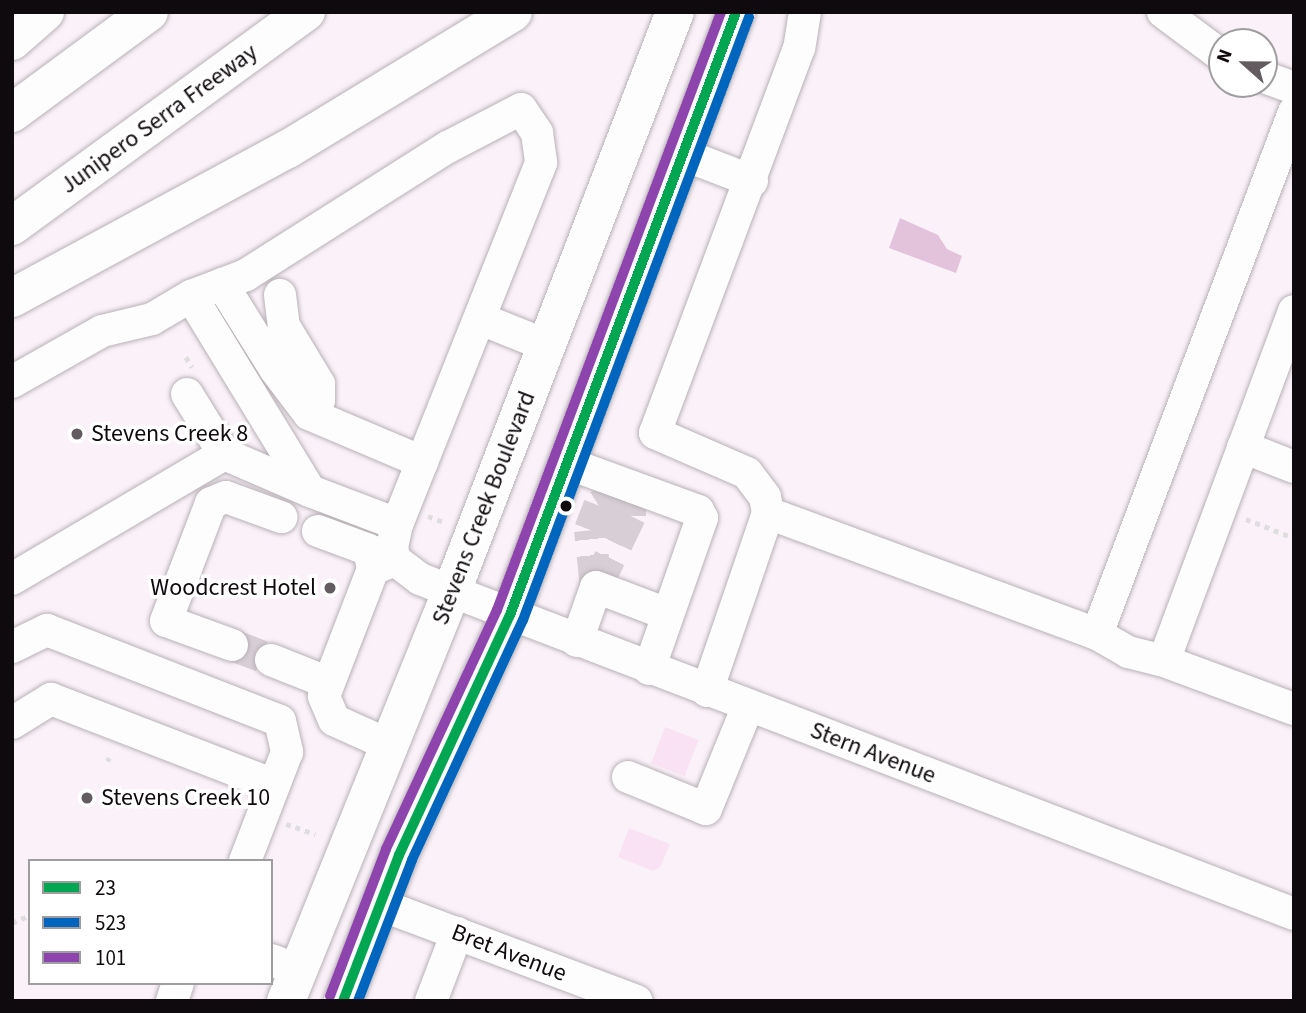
<!DOCTYPE html>
<style>
body{margin:0}
#map{position:relative;width:1306px;height:1013px;overflow:hidden;background:#fbf2f9;font-family:"Source Sans 3",sans-serif}
div>[style]{position:absolute}
.green>*{inset:0;background:#f8e2f3;transform-origin:0 0}
.water>*{inset:0;background:#e3c2dc}
.minor-tunnel>*{height:32px;margin-top:-16px;transform-origin:0;background:repeating-linear-gradient(90deg,#d8cfd6 0 32px,transparent 0 48px)}
.path>*{height:4.5px;margin-top:-2.25px;transform-origin:0;background:repeating-linear-gradient(90deg,#e0dddf 0 5px,transparent 0 10px)}
.roads{filter:drop-shadow(0 0 2px #b8b1b6) drop-shadow(0 0 2px #b8b1b6)}
.minor>*{height:32px;margin:-16px;padding:0 16px;transform-origin:16px;border-radius:16px;background:#fefdfe}
.major>*{height:38px;margin:-19px;padding:0 19px;transform-origin:19px;border-radius:19px;background:#fefdfe}
.highway>*{height:38px;margin:-19px;padding:0 19px;transform-origin:19px;border-radius:19px;background:#fefdfe}
.bus-1>*{height:10px;margin:-5px;padding:0 5px;transform-origin:5px;border-radius:5px;background:#00a651}
.bus-2>*{height:10px;margin:-5px;padding:0 5px;transform-origin:5px;border-radius:5px;background:#0065bd}
.bus-3>*{height:10px;margin:-5px;padding:0 5px;transform-origin:5px;border-radius:5px;background:#8e44ad}
.dots>*{width:19px;height:19px;translate:-50% -50%;box-sizing:border-box;border:4px solid #fff;border-radius:50%}
span{translate:-50% -50%;white-space:nowrap;text-align:center;line-height:1.15;-webkit-text-stroke:7px #fff;paint-order:stroke}
.street-label{font-size:24px;color:#0f0a0e}
.poi-label{font-size:24px;color:#0f0a0e}
.left{translate:0 -50%;text-align:left}
.right{translate:-100% -50%;text-align:right}
.frame{position:absolute;inset:0;border:14px solid #0f0a0e;pointer-events:none}
.legend{position:absolute;left:28px;top:859px;width:245px;height:126px;box-sizing:border-box;background:#fff;border:2px solid #9f9d9f;margin:0;padding:9px 12px;list-style:none;font-size:21px;color:#0f0a0e}
.legend li{display:flex;align-items:center;gap:14px;height:35px}
.legend b{width:35px;border:2px solid #9f9d9f}
.north{position:absolute;left:1208px;top:28px;width:70px;height:70px;box-sizing:border-box;background:#fff;border:2px solid #9f9d9f;border-radius:50%;rotate:291deg;font-size:19px;font-weight:700;line-height:28px;text-align:center;color:#0f0a0e}
.north::after{content:'';display:block;margin:auto;width:24px;height:32px;background:#625b60;clip-path:polygon(50% 0,100% 100%,50% 72%,0 100%)}
</style>
<div id="map">
<div class="green">
<i style="left:665px;top:727px;width:36px;height:39px;rotate:21deg"></i>
<i style="clip-path:polygon(629px 828px,670px 844px,660px 867px,653px 871px,618px 857px)"></i>
</div>
<div class="water">
<i style="clip-path:polygon(900px 218px,938px 235px,947px 249px,962px 256px,956px 273px,889px 248px)"></i>
</div>
<div class="minor-tunnel">
<i style="left:596px;top:587px;width:57px;rotate:-96deg"></i>
<i style="left:590px;top:530px;width:26px;rotate:-69deg"></i>
<i style="left:599px;top:506px;width:37px;rotate:-33deg"></i>
<i style="left:596px;top:587px;width:79px;rotate:-64.4deg"></i>
<i style="left:630px;top:516px;width:30px;rotate:-90deg"></i>
<i style="left:232px;top:645px;width:42px;rotate:21deg"></i>
</div>
<div class="path">
<i style="left:186px;top:357px;width:12px;rotate:59deg"></i>
<i style="left:428px;top:516px;width:19px;rotate:21deg"></i>
<i style="left:1246px;top:519px;width:52px;rotate:21.6deg"></i>
<i style="left:107px;top:761px;width:4px;rotate:-56deg"></i>
<i style="left:286px;top:824px;width:31px;rotate:19deg"></i>
<i style="left:12px;top:923px;width:20px;rotate:-24deg"></i>
</div>
<div class="roads">
<div class="minor">
<i style="left:805px;top:12px;width:36px;rotate:99deg"></i>
<i style="left:799px;top:48px;width:411px;rotate:110.5deg"></i>
<i style="left:655px;top:433px;width:100px;rotate:23.5deg"></i>
<i style="left:747px;top:473px;width:30px;rotate:53deg"></i>
<i style="left:765px;top:497px;width:16px;rotate:79deg"></i>
<i style="left:768px;top:513px;width:351px;rotate:20.2deg"></i>
<i style="left:1097px;top:634px;width:558px;rotate:-69.32deg"></i>
<i style="left:1163px;top:12px;width:74px;rotate:36.7deg"></i>
<i style="left:1264px;top:77px;width:32px;rotate:20deg"></i>
<i style="left:682px;top:154px;width:75px;rotate:21.1deg"></i>
<i style="left:222px;top:284px;width:100px;rotate:58.1deg"></i>
<i style="left:275px;top:369px;width:56px;rotate:52.9deg"></i>
<i style="left:309px;top:414px;width:123px;rotate:23deg"></i>
<i style="left:280px;top:295px;width:31px;rotate:83deg"></i>
<i style="left:284px;top:326px;width:68px;rotate:58.9deg"></i>
<i style="left:319px;top:384px;width:16px;rotate:90deg"></i>
<i style="left:319px;top:400px;width:17px;rotate:126deg"></i>
<i style="left:191px;top:296px;width:228px;rotate:58.6deg"></i>
<i style="left:310px;top:491px;width:93px;rotate:20.8deg"></i>
<i style="left:397px;top:524px;width:25px;rotate:102deg"></i>
<i style="left:392px;top:548px;width:12px;rotate:76deg"></i>
<i style="left:395px;top:560px;width:31px;rotate:37deg"></i>
<i style="left:420px;top:579px;width:936px;rotate:20.97deg"></i>
<i style="left:1294px;top:311px;width:373px;rotate:110.4deg"></i>
<i style="left:1164px;top:661px;width:139px;rotate:20.3deg"></i>
<i style="left:481px;top:319px;width:72px;rotate:21.9deg"></i>
<i style="left:12px;top:382px;width:103px;rotate:-29.5deg"></i>
<i style="left:102px;top:331px;width:51px;rotate:-13.5deg"></i>
<i style="left:152px;top:319px;width:45px;rotate:-30.5deg"></i>
<i style="left:191px;top:296px;width:59px;rotate:-20.9deg"></i>
<i style="left:246px;top:275px;width:239px;rotate:-32.4deg"></i>
<i style="left:448px;top:147px;width:82px;rotate:-27.5deg"></i>
<i style="left:521px;top:109px;width:29px;rotate:56deg"></i>
<i style="left:537px;top:133px;width:30px;rotate:82deg"></i>
<i style="left:541px;top:163px;width:389px;rotate:111.7deg"></i>
<i style="left:187px;top:394px;width:70px;rotate:58.3deg"></i>
<i style="left:1243px;top:447px;width:55px;rotate:21.4deg"></i>
<i style="left:567px;top:463px;width:140px;rotate:20.1deg"></i>
<i style="left:698px;top:511px;width:8px;rotate:60deg"></i>
<i style="left:702px;top:518px;width:160px;rotate:109.3deg"></i>
<i style="left:318px;top:531px;width:54px;rotate:20.4deg"></i>
<i style="left:369px;top:550px;width:19px;rotate:78deg"></i>
<i style="left:12px;top:579px;width:246px;rotate:-30.5deg"></i>
<i style="left:224px;top:454px;width:94px;rotate:23.3deg"></i>
<i style="left:1097px;top:634px;width:36px;rotate:30deg"></i>
<i style="left:1128px;top:652px;width:37px;rotate:14deg"></i>
<i style="left:577px;top:641px;width:57px;rotate:-70.6deg"></i>
<i style="left:596px;top:587px;width:76px;rotate:20.8deg"></i>
<i style="left:232px;top:645px;width:70px;rotate:-160deg"></i>
<i style="left:166px;top:621px;width:126px;rotate:-69.1deg"></i>
<i style="left:211px;top:503px;width:16px;rotate:-22deg"></i>
<i style="left:226px;top:497px;width:59px;rotate:20deg"></i>
<i style="left:12px;top:647px;width:39px;rotate:-26deg"></i>
<i style="left:47px;top:630px;width:250px;rotate:21.3deg"></i>
<i style="left:280px;top:721px;width:32px;rotate:77deg"></i>
<i style="left:287px;top:752px;width:117px;rotate:111.1deg"></i>
<i style="left:271px;top:660px;width:62px;rotate:21.6deg"></i>
<i style="left:707px;top:691px;width:188px;rotate:-71.1deg"></i>
<i style="left:12px;top:723px;width:46px;rotate:-31.6deg"></i>
<i style="left:51px;top:699px;width:239px;rotate:21.1deg"></i>
<i style="left:389px;top:745px;width:60px;rotate:-155.6deg"></i>
<i style="left:334px;top:720px;width:26px;rotate:-113deg"></i>
<i style="left:324px;top:696px;width:136px;rotate:-68.9deg"></i>
<i style="left:373px;top:569px;width:24px;rotate:-22deg"></i>
<i style="left:628px;top:777px;width:84px;rotate:22.3deg"></i>
<i style="left:706px;top:809px;width:111px;rotate:-67.8deg"></i>
<i style="left:381px;top:905px;width:273px;rotate:20.6deg"></i>
<i style="left:271px;top:960px;width:28px;rotate:21deg"></i>
<i style="left:172px;top:1001px;width:19px;rotate:-72deg"></i>
<i style="left:431px;top:1001px;width:73px;rotate:-69.1deg"></i>
</div>
<div class="major">
<i style="left:286px;top:1001px;width:442px;rotate:-68deg"></i>
<i style="left:452px;top:591px;width:620px;rotate:-68.94deg"></i>
<i style="left:343px;top:1001px;width:156px;rotate:-69deg"></i>
<i style="left:399px;top:855px;width:264px;rotate:-65.2deg"></i>
<i style="left:510px;top:615px;width:644px;rotate:-69.45deg"></i>
</div>
<div class="highway">
<i style="left:12px;top:41px;width:44px;rotate:-41.3deg"></i>
<i style="left:12px;top:113px;width:170px;rotate:-36.4deg"></i>
<i style="left:12px;top:226px;width:364px;rotate:-36.1deg"></i>
<i style="left:12px;top:298px;width:314px;rotate:-28.4deg"></i>
<i style="left:288px;top:149px;width:263px;rotate:-31.3deg"></i>
</div>
</div>
<div class="bus-1">
<i style="left:343px;top:1001px;width:156px;rotate:-69deg"></i>
<i style="left:399px;top:855px;width:264px;rotate:-65.2deg"></i>
<i style="left:510px;top:615px;width:644px;rotate:-69.45deg"></i>
</div>
<div class="bus-2">
<i style="left:358px;top:1001px;width:151px;rotate:-69deg"></i>
<i style="left:412px;top:860px;width:264px;rotate:-65.2deg"></i>
<i style="left:523px;top:620px;width:644px;rotate:-69.45deg"></i>
</div>
<div class="bus-3">
<i style="left:330px;top:996px;width:157px;rotate:-69.1deg"></i>
<i style="left:386px;top:849px;width:264px;rotate:-65.1deg"></i>
<i style="left:497px;top:610px;width:639px;rotate:-69.46deg"></i>
</div>
<div class="dots">
<i style="left:77px;top:434px;background:#625b60"></i>
<i style="left:566px;top:506px;background:#0f0a0e"></i>
<i style="left:330px;top:588px;background:#625b60"></i>
<i style="left:87px;top:798px;background:#625b60"></i>
</div>
<div class="street-label">
<span style="left:159px;top:119px;rotate:-36deg">Junipero Serra Freeway</span>
<span style="left:484px;top:508px;rotate:-69deg">Stevens Creek Boulevard</span>
<span style="left:873px;top:753px;rotate:21deg">Stern Avenue</span>
<span style="left:509px;top:953px;rotate:21deg">Bret Avenue</span>
</div>
<div class="poi-label">
<span class="left" style="left:91px;top:434px">Stevens Creek 8</span>
<span class="right" style="left:316px;top:588px">Woodcrest Hotel</span>
<span class="left" style="left:101px;top:798px">Stevens Creek 10</span>
</div>
<div class="frame"></div>
<ul class="legend">
<li><b style="height:9px;background:#00a651"></b>23</li>
<li><b style="height:9px;background:#0065bd"></b>523</li>
<li><b style="height:9px;background:#8e44ad"></b>101</li>
</ul>
<div class="north">N</div>
</div>
